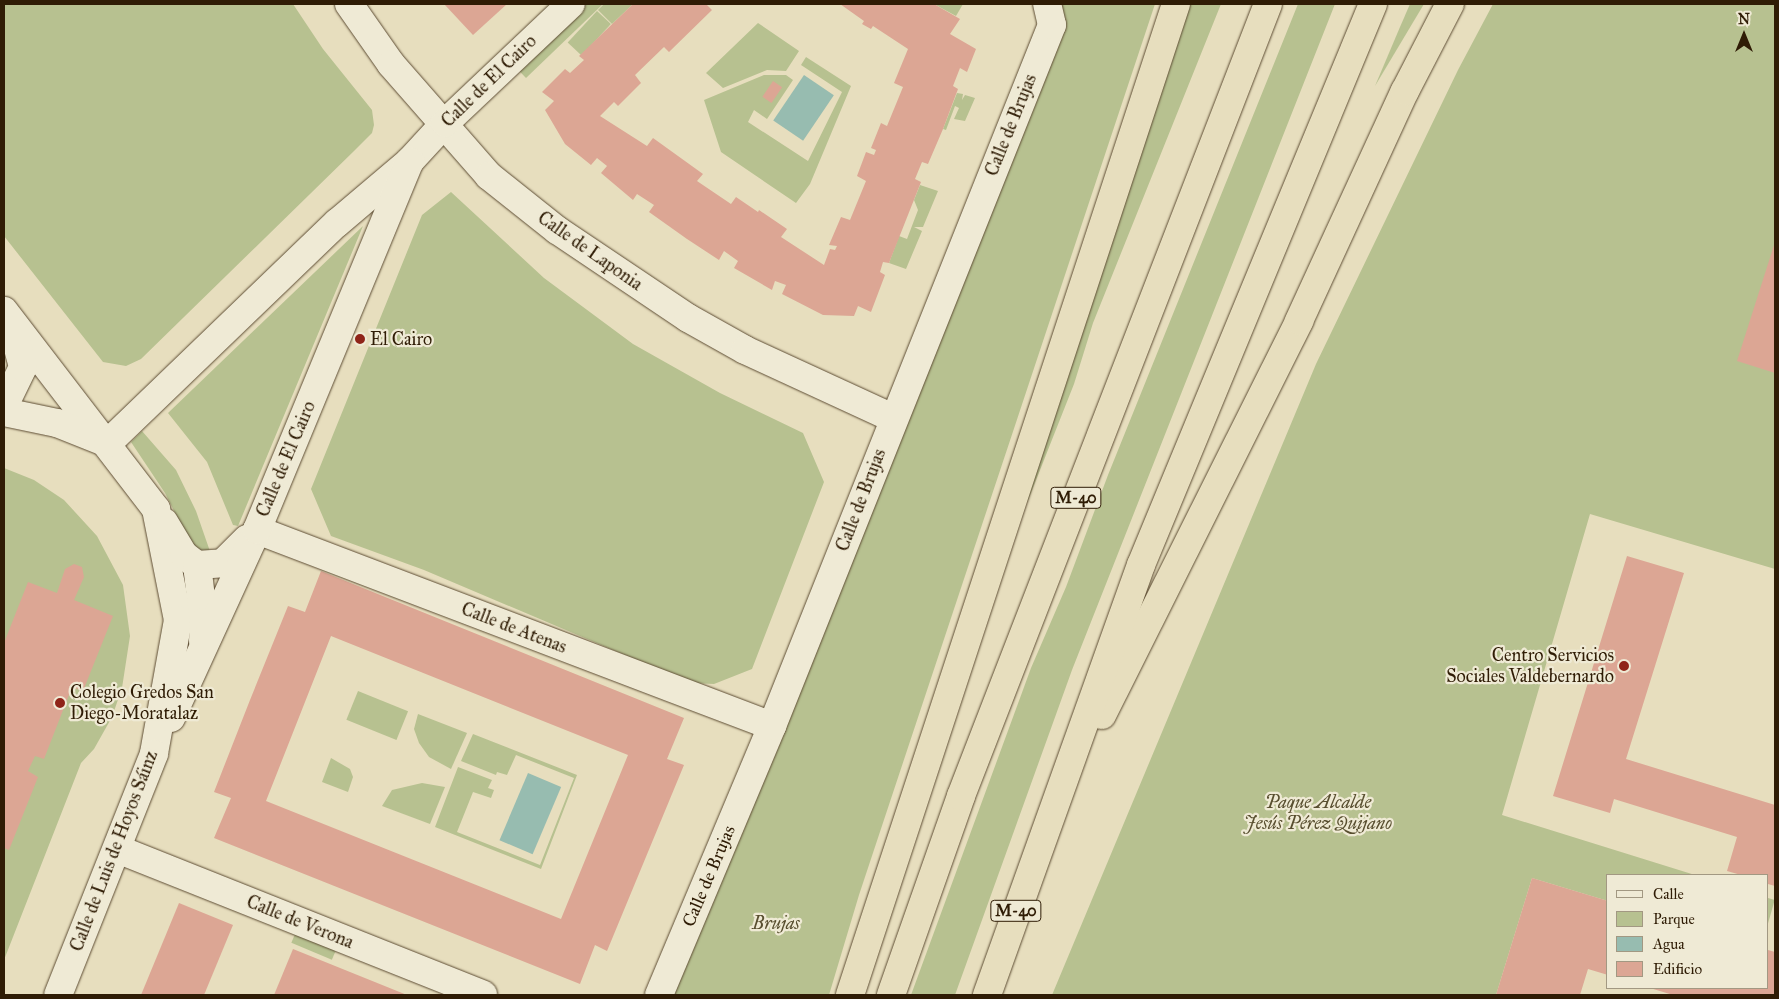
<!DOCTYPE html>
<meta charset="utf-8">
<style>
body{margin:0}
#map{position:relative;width:1779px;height:999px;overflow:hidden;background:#e7debe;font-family:"IM FELL Great Primer",serif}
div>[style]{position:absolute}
.green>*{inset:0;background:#b7c190;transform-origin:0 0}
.water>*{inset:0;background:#97bcb0;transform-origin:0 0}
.building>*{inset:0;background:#dca694;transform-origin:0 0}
.roads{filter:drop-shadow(0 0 1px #5d4c33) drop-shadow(0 0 1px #5d4c33)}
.minor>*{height:28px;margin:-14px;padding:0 14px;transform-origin:14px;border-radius:14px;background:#efead5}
.highway>*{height:28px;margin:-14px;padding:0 14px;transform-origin:14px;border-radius:14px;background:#e7debe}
.dots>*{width:14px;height:14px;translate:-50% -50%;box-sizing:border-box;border:2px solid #efead5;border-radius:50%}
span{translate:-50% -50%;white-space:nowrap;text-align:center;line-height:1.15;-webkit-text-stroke:4.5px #efead5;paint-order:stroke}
.shield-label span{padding:1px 4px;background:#efead5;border:1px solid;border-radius:4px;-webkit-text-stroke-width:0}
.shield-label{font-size:16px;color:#2f1c05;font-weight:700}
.street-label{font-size:18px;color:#2f1c05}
.poi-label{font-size:18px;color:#2f1c05}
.left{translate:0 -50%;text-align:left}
.right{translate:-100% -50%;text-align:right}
.park-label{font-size:18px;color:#584e2f;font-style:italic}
.frame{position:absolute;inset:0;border:5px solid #2f1c05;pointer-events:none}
.legend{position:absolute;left:1606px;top:874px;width:162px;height:115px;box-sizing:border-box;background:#efead5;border:1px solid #a29882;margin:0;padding:6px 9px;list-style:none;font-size:15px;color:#2f1c05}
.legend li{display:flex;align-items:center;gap:10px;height:25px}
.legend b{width:25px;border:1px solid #a29882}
.north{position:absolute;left:1719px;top:10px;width:50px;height:50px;-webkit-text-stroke:4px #efead5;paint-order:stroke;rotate:0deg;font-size:14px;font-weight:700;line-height:20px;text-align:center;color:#2f1c05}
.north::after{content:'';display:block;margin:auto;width:18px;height:22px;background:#2f1c05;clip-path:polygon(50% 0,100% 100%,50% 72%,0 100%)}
</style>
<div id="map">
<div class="green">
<i style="clip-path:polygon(4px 4px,293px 4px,323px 49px,372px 110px,374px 125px,372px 133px,354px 151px,141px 359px,126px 366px,103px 362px,4px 236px)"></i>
<i style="clip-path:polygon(550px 4px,603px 4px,526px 78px,501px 52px)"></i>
<i style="clip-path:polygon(604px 4px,633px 4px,612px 24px,598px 10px)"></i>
<i style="clip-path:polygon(934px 4px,963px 4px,956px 16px)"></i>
<i style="clip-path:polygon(1059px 4px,1155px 4px,859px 895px,829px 995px,669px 995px)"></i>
<i style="clip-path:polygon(1184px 4px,1221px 4px,1093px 323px,1074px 384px,1027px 503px,1029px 487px)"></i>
<i style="clip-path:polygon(1298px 4px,1335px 4px,1072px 670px,955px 995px,911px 995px,1031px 668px,1066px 587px,1108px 475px)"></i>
<i style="clip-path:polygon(1410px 4px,1424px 4px,1375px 86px,1400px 27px)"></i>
<i style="clip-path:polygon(1493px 4px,1775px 4px,1775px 569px,1590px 514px,1502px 815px,1695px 875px,1608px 875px,1608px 901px,1532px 878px,1496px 995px,1052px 995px,1316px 364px,1458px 70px)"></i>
<i style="left:597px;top:11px;width:19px;height:43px;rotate:43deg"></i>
<i style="clip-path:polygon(758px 23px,799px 51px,786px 71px,767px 70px,723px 88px,706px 73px)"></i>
<i style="clip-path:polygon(806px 57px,851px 86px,810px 184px,796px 203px,721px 152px,704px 100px,764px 75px,786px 75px,793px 80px,767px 119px,754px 110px,748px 122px,808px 161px,842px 92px,801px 65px)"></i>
<i style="clip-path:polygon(957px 93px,963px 94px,962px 100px,965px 95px,975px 98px,965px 121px,954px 119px,959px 108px,955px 106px,946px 130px,943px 129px)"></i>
<i style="clip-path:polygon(920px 185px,938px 191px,923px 227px,914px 227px,922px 231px,906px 269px,889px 263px,899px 236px,907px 239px,918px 210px,914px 200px)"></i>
<i style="clip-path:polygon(451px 192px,544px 278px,633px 344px,720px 393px,803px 433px,824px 482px,752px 669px,714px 684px,691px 683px,424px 570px,331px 536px,311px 489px,422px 215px)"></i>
<i style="clip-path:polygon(363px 226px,238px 526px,233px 525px,207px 462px,168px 413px)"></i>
<i style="clip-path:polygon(142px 431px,176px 470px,196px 511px,213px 560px,197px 557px,165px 493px,131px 442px)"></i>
<i style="clip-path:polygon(4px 468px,34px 480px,64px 500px,97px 536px,123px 585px,130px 636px,122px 688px,112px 717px,94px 749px,81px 763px,4px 960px)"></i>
<i style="left:358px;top:691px;width:54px;height:31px;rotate:22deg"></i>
<i style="clip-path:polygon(418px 714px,467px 733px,451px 769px,429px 757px,419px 743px,414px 729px)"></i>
<i style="clip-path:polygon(473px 734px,577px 775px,541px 869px,435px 827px,458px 767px,492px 780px,488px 788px,494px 790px,491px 798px,473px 792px,457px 832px,540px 865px,574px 778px,516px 755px,507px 775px,497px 772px,496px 775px,461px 761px)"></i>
<i style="clip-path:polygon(331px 758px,350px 769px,353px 777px,348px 792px,322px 782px)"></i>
<i style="clip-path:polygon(422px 783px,445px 787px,430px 824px,382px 806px,392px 790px)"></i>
<i style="left:1768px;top:898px;width:7px;height:52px;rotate:16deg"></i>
<i style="left:298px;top:927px;width:44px;height:17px;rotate:23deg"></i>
</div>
<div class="water">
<i style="left:804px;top:75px;width:36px;height:55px;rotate:34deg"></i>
<i style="left:528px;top:773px;width:36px;height:73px;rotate:23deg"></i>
</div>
<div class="building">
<i style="clip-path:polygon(444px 4px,507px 4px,473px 35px)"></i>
<i style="clip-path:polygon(633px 4px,706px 4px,712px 10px,669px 52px,664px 47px,635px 75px,641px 83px,618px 106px,614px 102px,600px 116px,647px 146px,653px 138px,703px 174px,697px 181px,731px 204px,736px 197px,758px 212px,759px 210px,787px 229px,781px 237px,824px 265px,830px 249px,835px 250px,837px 246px,829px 245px,841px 217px,850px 220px,866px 181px,857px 176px,866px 152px,874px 155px,876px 150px,871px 148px,881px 123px,887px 126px,903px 87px,894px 83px,908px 49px,873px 26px,871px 29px,862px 24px,864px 21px,840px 4px,934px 4px,960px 19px,950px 34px,976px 49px,967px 72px,960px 68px,953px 86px,958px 89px,943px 129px,928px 164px,922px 162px,915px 179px,921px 182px,889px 263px,883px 262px,880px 272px,885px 275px,871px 312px,858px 306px,854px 316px,823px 315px,782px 294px,786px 285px,775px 281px,772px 290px,734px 268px,738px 261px,724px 251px,719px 260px,687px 239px,649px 212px,654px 205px,637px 194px,633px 200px,601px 173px,607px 166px,597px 158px,591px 165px,565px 144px,545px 110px,554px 101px,542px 92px,565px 69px,570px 73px,584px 60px,579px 56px)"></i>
<i style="left:773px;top:81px;width:11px;height:19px;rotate:34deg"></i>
<i style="clip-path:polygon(1775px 242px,1775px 373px,1737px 361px)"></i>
<i style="clip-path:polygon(1627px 556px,1684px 573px,1626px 759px,1775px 805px,1775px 886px,1768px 884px,1768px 875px,1741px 875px,1727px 871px,1737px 837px,1614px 799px,1610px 813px,1553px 796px)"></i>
<i style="clip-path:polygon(74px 564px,82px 567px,84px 577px,74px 600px,113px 616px,83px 691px,72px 687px,44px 759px,35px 756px,28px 771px,38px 777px,9px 850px,4px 848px,4px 643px,28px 582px,57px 593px,65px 569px)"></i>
<i style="clip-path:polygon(evenodd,321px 571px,684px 718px,667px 759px,684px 765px,607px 951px,595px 945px,580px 984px,214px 838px,231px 798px,214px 792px,250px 700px,288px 606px,305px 612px,321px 571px,331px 636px,628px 755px,561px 919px,266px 801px,331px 636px)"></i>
<i style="clip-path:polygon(1532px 878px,1608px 901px,1608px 975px,1588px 969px,1580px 995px,1496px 995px)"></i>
<i style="clip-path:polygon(179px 903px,233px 925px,204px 995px,141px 995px)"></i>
<i style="clip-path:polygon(293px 949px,407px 995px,274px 995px)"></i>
<i style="clip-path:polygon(1768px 950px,1775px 952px,1775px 995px,1673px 995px,1650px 988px,1768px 988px)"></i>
</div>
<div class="roads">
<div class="minor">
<i style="left:349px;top:4px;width:73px;rotate:55deg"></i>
<i style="left:391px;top:64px;width:149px;rotate:48.8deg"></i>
<i style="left:489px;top:176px;width:87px;rotate:38.5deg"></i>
<i style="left:557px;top:230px;width:158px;rotate:33.9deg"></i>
<i style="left:688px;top:318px;width:65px;rotate:29.3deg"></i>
<i style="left:745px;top:350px;width:163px;rotate:24.7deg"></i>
<i style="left:4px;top:311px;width:250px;rotate:52.5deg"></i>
<i style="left:156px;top:509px;width:113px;rotate:78.8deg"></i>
<i style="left:178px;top:620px;width:136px;rotate:100.2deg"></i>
<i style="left:154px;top:754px;width:259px;rotate:111.7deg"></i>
<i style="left:4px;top:406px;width:43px;rotate:-64deg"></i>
<i style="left:23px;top:367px;width:38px;rotate:-105deg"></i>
<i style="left:4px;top:412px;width:54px;rotate:11.7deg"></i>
<i style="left:57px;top:423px;width:54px;rotate:21.8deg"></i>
<i style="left:108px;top:443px;width:318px;rotate:-43.9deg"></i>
<i style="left:337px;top:223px;width:96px;rotate:-40.3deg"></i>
<i style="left:410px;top:161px;width:52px;rotate:-47.4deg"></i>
<i style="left:445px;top:123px;width:173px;rotate:-43.4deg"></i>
<i style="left:164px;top:522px;width:39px;rotate:59deg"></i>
<i style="left:184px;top:555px;width:16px;rotate:38deg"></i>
<i style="left:197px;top:565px;width:26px;rotate:-4deg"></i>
<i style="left:223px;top:563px;width:34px;rotate:-45deg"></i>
<i style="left:257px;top:530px;width:551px;rotate:20.84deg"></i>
<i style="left:197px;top:565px;width:57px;rotate:83deg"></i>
<i style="left:204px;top:622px;width:19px;rotate:93deg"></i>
<i style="left:171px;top:718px;width:207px;rotate:-65.4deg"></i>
<i style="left:257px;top:530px;width:399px;rotate:-67.5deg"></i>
<i style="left:117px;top:849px;width:394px;rotate:21.7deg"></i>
<i style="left:659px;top:995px;width:292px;rotate:-67.2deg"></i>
<i style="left:772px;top:726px;width:755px;rotate:-68.23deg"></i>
<i style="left:1052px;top:25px;width:22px;rotate:-103deg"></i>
</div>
<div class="highway">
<i style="left:1102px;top:715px;width:441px;rotate:-63.4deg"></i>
<i style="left:1299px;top:321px;width:253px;rotate:-65.3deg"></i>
<i style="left:1405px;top:91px;width:98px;rotate:-62.7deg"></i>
<i style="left:850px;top:995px;width:1043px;rotate:-71.79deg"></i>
<i style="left:891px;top:995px;width:211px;rotate:-70.6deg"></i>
<i style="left:961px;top:796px;width:849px;rotate:-68.81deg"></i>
<i style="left:987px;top:995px;width:457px;rotate:-70.3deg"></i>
<i style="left:1141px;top:565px;width:607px;rotate:-67.53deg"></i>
</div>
</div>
<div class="dots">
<i style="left:360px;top:339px;background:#8f2418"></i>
<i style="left:1624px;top:666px;background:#8f2418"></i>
<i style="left:60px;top:703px;background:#8f2418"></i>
</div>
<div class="shield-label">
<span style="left:1076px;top:498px">M-40</span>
<span style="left:1016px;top:911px">M-40</span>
</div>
<div class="street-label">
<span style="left:489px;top:81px;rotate:-44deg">Calle de El Cairo</span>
<span style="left:1011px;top:125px;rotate:-68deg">Calle de Brujas</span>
<span style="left:590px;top:251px;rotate:35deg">Calle de Laponia</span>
<span style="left:286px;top:459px;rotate:-67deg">Calle de El Cairo</span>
<span style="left:861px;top:500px;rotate:-69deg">Calle de Brujas</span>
<span style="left:514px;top:628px;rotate:21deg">Calle de Atenas</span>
<span style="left:114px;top:851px;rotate:-69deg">Calle de Luis de Hoyos Sáinz</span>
<span style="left:709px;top:876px;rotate:-67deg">Calle de Brujas</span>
<span style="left:300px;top:922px;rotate:22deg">Calle de Verona</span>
</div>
<div class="poi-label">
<span class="left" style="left:370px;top:339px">El Cairo</span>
<span class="right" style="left:1614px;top:666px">Centro Servicios<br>Sociales Valdebernardo</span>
<span class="left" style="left:70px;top:703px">Colegio Gredos San<br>Diego-Moratalaz</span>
</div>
<div class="park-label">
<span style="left:1318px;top:813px">Paque Alcalde<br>Jesús Pérez Quijano</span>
<span style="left:776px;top:923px">Brujas</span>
</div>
<div class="frame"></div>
<ul class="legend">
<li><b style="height:6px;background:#efead5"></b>Calle</li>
<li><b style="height:14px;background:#b7c190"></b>Parque</li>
<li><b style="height:14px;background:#97bcb0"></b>Agua</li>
<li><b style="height:14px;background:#dca694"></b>Edificio</li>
</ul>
<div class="north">N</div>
</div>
